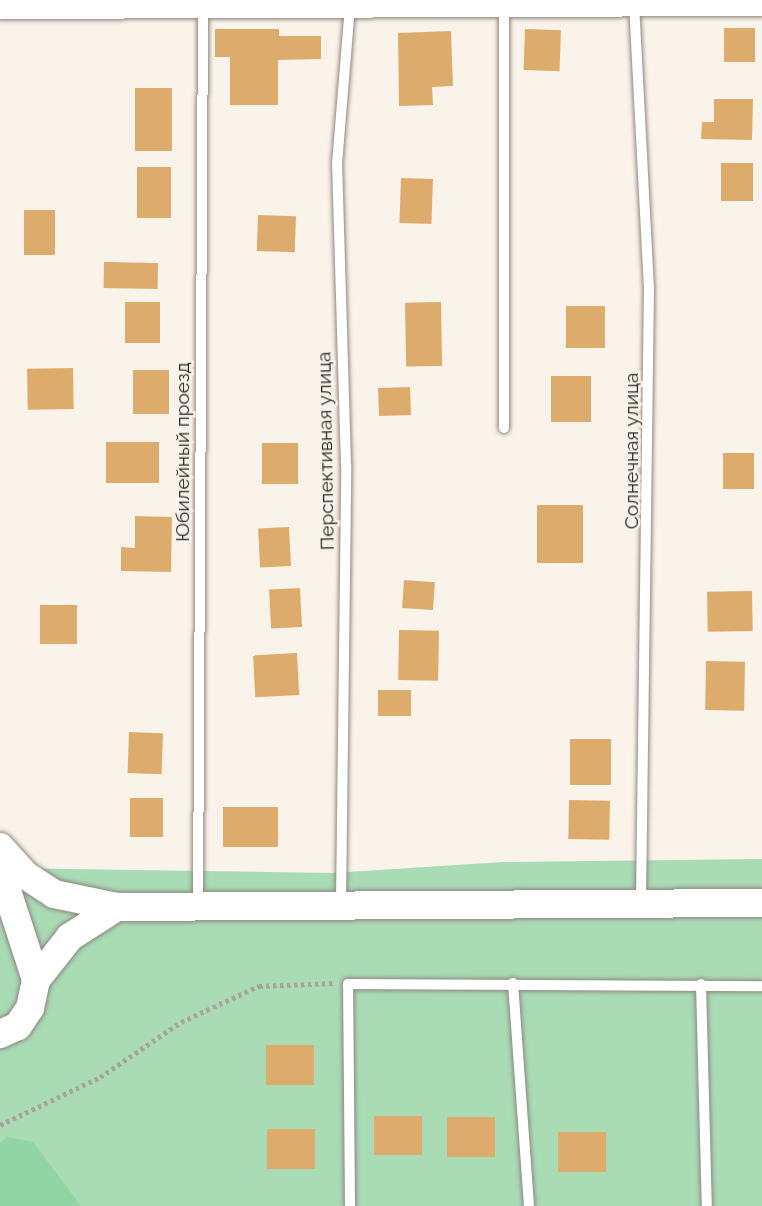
<!DOCTYPE html>
<meta charset="utf-8">
<style>
body{margin:0}
#map{position:relative;width:762px;height:1206px;overflow:hidden;background:#faf3ea;font-family:Raleway,sans-serif}
div>[style]{position:absolute}
.green>*{inset:0;background:#a9dbb5}
.forest>*{inset:0;background:#90d5a3}
.building>*{inset:0;background:#ddac6d;transform-origin:0 0}
.path>*{height:4.5px;margin-top:-2.25px;transform-origin:0;background:repeating-linear-gradient(90deg,#a8a39c 0 3.5px,transparent 0 7px)}
.roads{filter:drop-shadow(0 0 2px #8e8880) drop-shadow(0 0 2px #8e8880)}
.lane>*{height:10px;margin:-5px;padding:0 5px;transform-origin:5px;border-radius:5px;background:#fff}
.street>*{height:19px;margin:-9.5px;padding:0 9.5px;transform-origin:9.5px;border-radius:9.5px;background:#fff}
.secondary>*{height:28px;margin:-14px;padding:0 14px;transform-origin:14px;border-radius:14px;background:#fff}
span{translate:-50% -50%;white-space:nowrap;text-align:center;line-height:1.15;-webkit-text-stroke:5px #faf3ea;paint-order:stroke}
.street-label{font-size:19px;color:#272522}
</style>
<div id="map">
<div class="green">
<i style="clip-path:polygon(762px 859px,762px 1206px,0 1206px,0 868px,332px 873px,503px 862px)"></i>
</div>
<div class="forest">
<i style="clip-path:polygon(7px 1137px,33px 1142px,81px 1206px,0 1206px,0 1143px)"></i>
</div>
<div class="building">
<i style="left:724px;top:28px;width:31px;height:34px"></i>
<i style="clip-path:polygon(215px 29px,279px 29px,279px 36px,321px 36px,321px 59px,278px 60px,278px 105px,230px 105px,230px 57px,215px 57px)"></i>
<i style="left:525px;top:29px;width:36px;height:41px;rotate:2deg"></i>
<i style="clip-path:polygon(451px 31px,453px 86px,432px 87px,433px 105px,399px 106px,398px 33px)"></i>
<i style="left:135px;top:88px;width:37px;height:63px"></i>
<i style="clip-path:polygon(714px 99px,753px 99px,752px 140px,701px 139px,702px 122px,714px 122px)"></i>
<i style="left:753px;top:163px;width:38px;height:32px;rotate:90deg"></i>
<i style="left:137px;top:167px;width:34px;height:51px"></i>
<i style="left:401px;top:178px;width:32px;height:45px;rotate:2deg"></i>
<i style="left:24px;top:210px;width:31px;height:45px"></i>
<i style="left:258px;top:215px;width:38px;height:36px;rotate:2deg"></i>
<i style="left:104px;top:262px;width:54px;height:26px;rotate:1deg"></i>
<i style="left:125px;top:302px;width:35px;height:41px"></i>
<i style="left:441px;top:302px;width:64px;height:36px;rotate:89deg"></i>
<i style="left:566px;top:306px;width:39px;height:42px"></i>
<i style="left:73px;top:368px;width:41px;height:46px;rotate:89deg"></i>
<i style="left:133px;top:370px;width:36px;height:44px"></i>
<i style="left:591px;top:376px;width:46px;height:40px;rotate:90deg"></i>
<i style="left:410px;top:387px;width:28px;height:32px;rotate:88deg"></i>
<i style="left:159px;top:442px;width:41px;height:53px;rotate:90deg"></i>
<i style="left:262px;top:443px;width:36px;height:41px"></i>
<i style="left:723px;top:453px;width:31px;height:36px"></i>
<i style="left:537px;top:505px;width:46px;height:58px"></i>
<i style="clip-path:polygon(135px 516px,172px 517px,171px 572px,121px 571px,121px 547px,135px 548px)"></i>
<i style="left:289px;top:527px;width:39px;height:31px;rotate:87deg"></i>
<i style="left:404px;top:580px;width:31px;height:28px;rotate:4deg"></i>
<i style="left:300px;top:588px;width:39px;height:31px;rotate:87deg"></i>
<i style="left:752px;top:591px;width:40px;height:45px;rotate:89deg"></i>
<i style="left:40px;top:605px;width:37px;height:39px"></i>
<i style="left:399px;top:630px;width:40px;height:50px;rotate:1deg"></i>
<i style="left:297px;top:653px;width:42px;height:44px;rotate:87deg"></i>
<i style="left:706px;top:661px;width:39px;height:49px;rotate:1deg"></i>
<i style="left:378px;top:690px;width:33px;height:26px"></i>
<i style="left:129px;top:732px;width:34px;height:41px;rotate:2deg"></i>
<i style="left:570px;top:739px;width:41px;height:46px"></i>
<i style="left:130px;top:798px;width:33px;height:39px"></i>
<i style="left:569px;top:800px;width:41px;height:39px;rotate:1deg"></i>
<i style="left:223px;top:807px;width:55px;height:40px"></i>
<i style="left:266px;top:1045px;width:48px;height:40px"></i>
<i style="left:422px;top:1116px;width:39px;height:48px;rotate:90deg"></i>
<i style="left:447px;top:1117px;width:48px;height:40px"></i>
<i style="left:267px;top:1129px;width:48px;height:40px"></i>
<i style="left:558px;top:1132px;width:48px;height:40px"></i>
</div>
<div class="path">
<i style="left:0;top:1125px;width:111px;rotate:-25.6deg"></i>
<i style="left:100px;top:1077px;width:98px;rotate:-34.2deg"></i>
<i style="left:181px;top:1022px;width:86px;rotate:-24.8deg"></i>
<i style="left:259px;top:986px;width:74px;rotate:-2.3deg"></i>
</div>
<div class="roads">
<div class="lane">
<i style="left:634px;top:3px;width:284px;rotate:87deg"></i>
<i style="left:649px;top:287px;width:614px;rotate:90.75deg"></i>
<i style="left:504px;top:428px;width:423px;rotate:-90deg"></i>
<i style="left:341px;top:902px;width:437px;rotate:-89.3deg"></i>
<i style="left:346px;top:465px;width:301px;rotate:-91.7deg"></i>
<i style="left:337px;top:164px;width:158px;rotate:-85.3deg"></i>
<i style="left:198px;top:904px;width:899px;rotate:-89.68deg"></i>
<i style="left:513px;top:983px;width:224px;rotate:85.9deg"></i>
<i style="left:701px;top:984px;width:222px;rotate:88.5deg"></i>
<i style="left:350px;top:1206px;width:222px;rotate:-90.5deg"></i>
<i style="left:348px;top:984px;width:414px;rotate:0.3deg"></i>
</div>
<div class="street">
<i style="left:0;top:9px;width:762px;rotate:-0.23deg"></i>
</div>
<div class="secondary">
<i style="left:0;top:847px;width:38px;rotate:48deg"></i>
<i style="left:25px;top:875px;width:35px;rotate:33deg"></i>
<i style="left:54px;top:894px;width:64px;rotate:11.7deg"></i>
<i style="left:117px;top:907px;width:645px;rotate:-0.36deg"></i>
<i style="left:0;top:869px;width:117px;rotate:72deg"></i>
<i style="left:36px;top:980px;width:29px;rotate:102deg"></i>
<i style="left:30px;top:1008px;width:22px;rotate:124deg"></i>
<i style="left:18px;top:1026px;width:20px;rotate:156deg"></i>
<i style="left:36px;top:980px;width:55px;rotate:-51.7deg"></i>
<i style="left:70px;top:937px;width:56px;rotate:-32.6deg"></i>
</div>
</div>
<div class="street-label">
<span style="left:326px;top:451px;rotate:-91deg">Перспективная улица</span>
<span style="left:632px;top:451px;rotate:-90deg">Солнечная улица</span>
<span style="left:183px;top:452px;rotate:-90deg">Юбилейный проезд</span>
</div>
</div>
